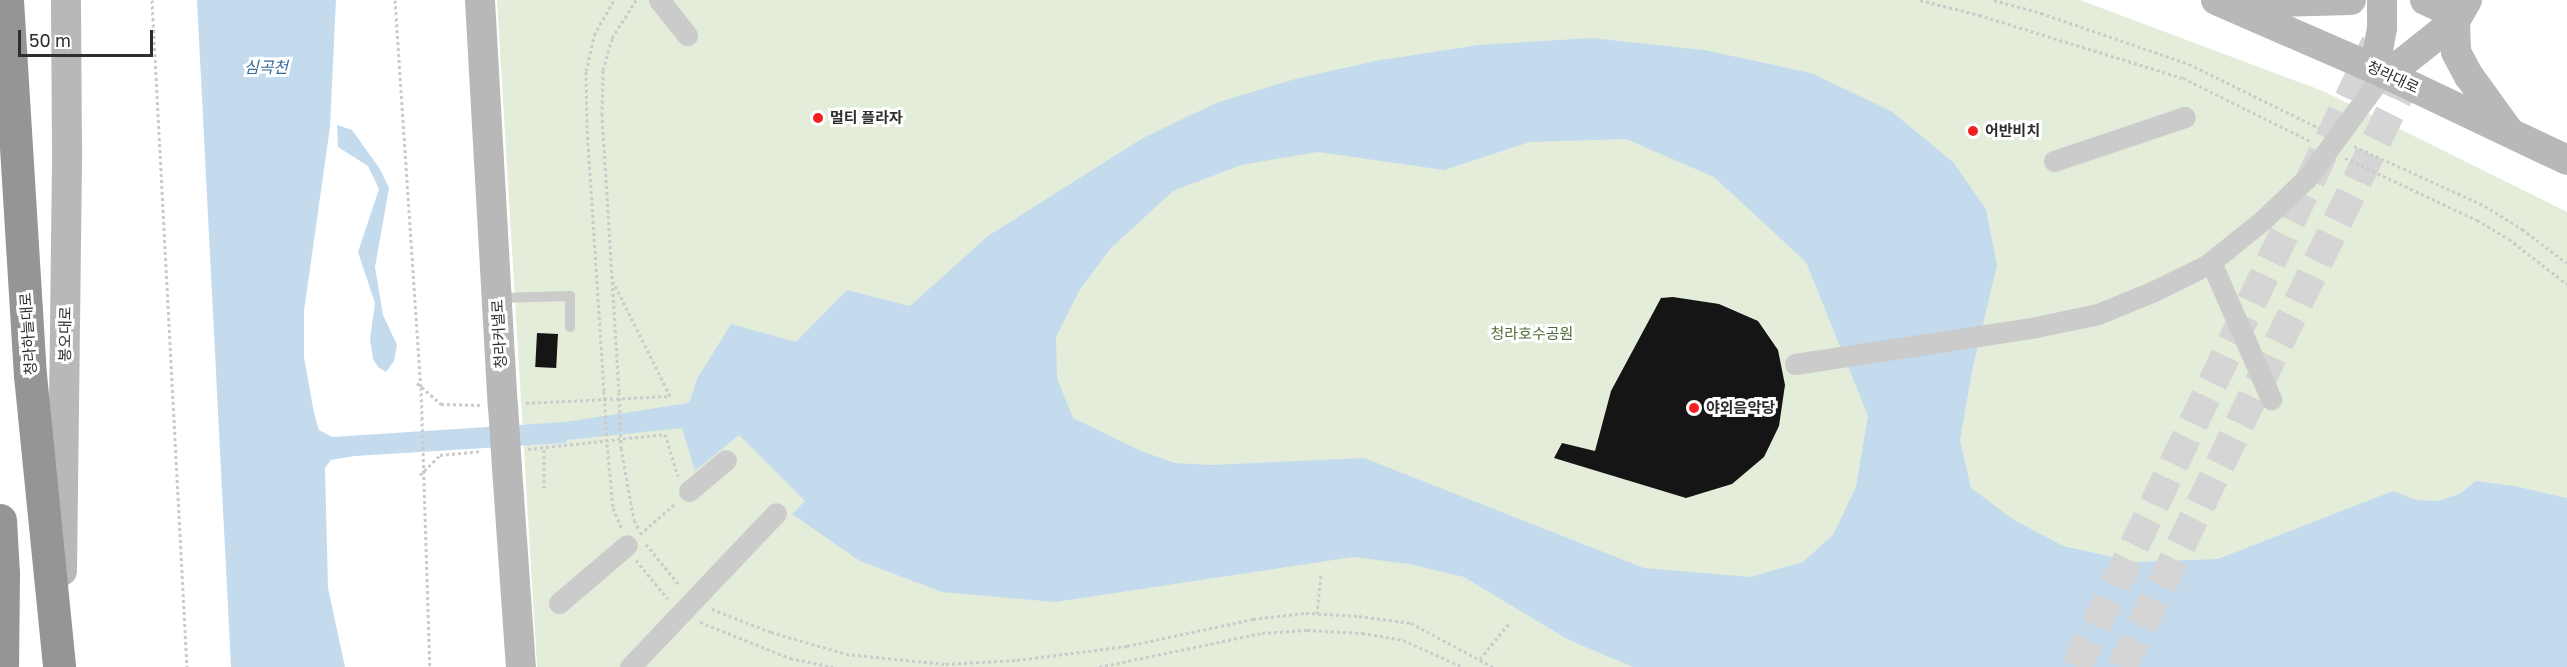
<!DOCTYPE html>
<meta charset="utf-8">
<style>
body{margin:0}
#map{position:relative;width:2567px;height:667px;overflow:hidden;background:#fff;font-family:"Golos Text","Noto Sans KR",sans-serif}
div>[style]{position:absolute}
.green>*{inset:0;background:#e3edda}
.water>*{inset:0;background:#c4dbee}
.building>*{inset:0;background:#151515;transform-origin:0 0}
.secondary-tunnel>*{height:30px;margin-top:-15px;transform-origin:0;background:repeating-linear-gradient(90deg,#d5d5d5 0 30px,transparent 0 45px)}
.path>*{height:3px;margin-top:-1.5px;transform-origin:0;background:repeating-linear-gradient(90deg,#cbcbcb 0 3px,transparent 0 6px)}
.lane>*{height:10px;margin:-5px;padding:0 5px;transform-origin:5px;border-radius:5px;background:#cbcbcb}
.street>*{height:21px;margin:-10.5px;padding:0 10.5px;transform-origin:10.5px;border-radius:10.5px;background:#cbcbcb}
.secondary>*{height:30px;margin:-15px;padding:0 15px;transform-origin:15px;border-radius:15px;background:#b8b8b8}
.highway>*{height:33px;margin:-16.5px;padding:0 16.5px;transform-origin:16.5px;border-radius:16.5px;background:#959595}
.path-bridge>*{height:3px;margin-top:-1.5px;transform-origin:0;background:repeating-linear-gradient(90deg,#cbcbcb 0 3px,transparent 0 6px)}
.secondary-bridge>*{height:30px;margin:-15px;padding:0 15px;transform-origin:15px;border-radius:15px;background:#b8b8b8}
.dots>*{width:16px;height:16px;translate:-50% -50%;box-sizing:border-box;border:3px solid #fff;border-radius:50%}
span{translate:-50% -50%;white-space:nowrap;text-align:center;line-height:1.15;-webkit-text-stroke:6px #fff;paint-order:stroke}
.street-label{font-size:15px;color:#2e2e2e}
.poi-label{font-size:15px;color:#2e2e2e;font-weight:700}
.left{translate:0 -50%;text-align:left}
.park-label{font-size:15px;color:#4d6d37}
.water-label{font-size:16px;color:#346a97;font-style:italic}
.scale{position:absolute;left:18px;top:30px;width:135px;height:27px;box-sizing:border-box;border:3px solid #2e2e2e;border-top:0;padding-left:8px;font-size:18px;line-height:21px;white-space:nowrap;color:#2e2e2e;-webkit-text-stroke:4px #fff;paint-order:stroke}
</style>
<div id="map">
<div class="green">
<i style="clip-path:polygon(497px 0,2080px 0,2323px 91px,2567px 212px,2567px 667px,537px 667px)"></i>
</div>
<div class="water">
<i style="clip-path:polygon(evenodd,197px 0,336px 0,330px 127px,304px 311px,304px 357px,314px 413px,319px 430px,332px 437px,565px 422px,689px 403px,697px 379px,731px 324px,796px 342px,847px 290px,910px 306px,988px 236px,1143px 138px,1216px 103px,1295px 79px,1375px 61px,1479px 45px,1591px 38px,1704px 50px,1811px 73px,1891px 111px,1953px 162px,1986px 209px,1997px 265px,1972px 371px,1960px 440px,1971px 488px,2014px 520px,2063px 546px,2135px 562px,2218px 559px,2393px 491px,2416px 500px,2438px 501px,2459px 494px,2476px 481px,2514px 486px,2567px 498px,2567px 667px,1633px 667px,1569px 640px,1464px 577px,1409px 564px,1353px 557px,1055px 602px,942px 592px,860px 561px,792px 514px,805px 501px,739px 435px,695px 471px,682px 428px,567px 440px,566px 443px,355px 456px,331px 460px,325px 468px,328px 588px,345px 667px,231px 667px,197px 0,1626px 139px,1714px 177px,1806px 262px,1868px 416px,1856px 487px,1833px 535px,1803px 562px,1750px 577px,1644px 568px,1364px 458px,1211px 465px,1175px 463px,1141px 451px,1073px 418px,1057px 378px,1056px 337px,1079px 291px,1110px 249px,1173px 191px,1241px 165px,1318px 152px,1444px 170px,1530px 142px,1626px 139px)"></i>
<i style="clip-path:polygon(337px 125px,352px 130px,380px 169px,389px 188px,375px 267px,383px 315px,397px 345px,394px 361px,386px 372px,378px 367px,373px 359px,370px 339px,375px 303px,358px 252px,379px 189px,368px 166px,338px 147px)"></i>
</div>
<div class="building">
<i style="clip-path:polygon(1673px 297px,1719px 304px,1758px 321px,1778px 350px,1785px 385px,1779px 426px,1764px 457px,1732px 484px,1686px 498px,1554px 458px,1562px 443px,1595px 451px,1611px 391px,1661px 298px)"></i>
<i style="left:537px;top:333px;width:21px;height:34px;rotate:3deg"></i>
</div>
<div class="secondary-tunnel">
<i style="left:2076px;top:667px;width:692px;rotate:-64.32deg"></i>
<i style="left:2122px;top:667px;width:675px;rotate:-64.19deg"></i>
</div>
<div class="path">
<i style="left:152px;top:0;width:668px;rotate:87deg"></i>
<i style="left:395px;top:0;width:388px;rotate:86.2deg"></i>
<i style="left:421px;top:387px;width:280px;rotate:88.2deg"></i>
<i style="left:1920px;top:0;width:61px;rotate:14.3deg"></i>
<i style="left:1979px;top:15px;width:214px;rotate:17.2deg"></i>
<i style="left:2183px;top:78px;width:144px;rotate:26.4deg"></i>
<i style="left:1994px;top:0;width:49px;rotate:15.5deg"></i>
<i style="left:2041px;top:13px;width:157px;rotate:19deg"></i>
<i style="left:2189px;top:64px;width:145px;rotate:26.2deg"></i>
<i style="left:2354px;top:146px;width:144px;rotate:24.6deg"></i>
<i style="left:2485px;top:206px;width:44px;rotate:31.9deg"></i>
<i style="left:2522px;top:229px;width:56px;rotate:37.1deg"></i>
<i style="left:2345px;top:158px;width:146px;rotate:25.2deg"></i>
<i style="left:2477px;top:220px;width:37px;rotate:31deg"></i>
<i style="left:2509px;top:239px;width:73px;rotate:37.8deg"></i>
<i style="left:417px;top:383px;width:32px;rotate:41deg"></i>
<i style="left:441px;top:404px;width:40px;rotate:1.4deg"></i>
<i style="left:604px;top:391px;width:264px;rotate:-93.7deg"></i>
<i style="left:587px;top:128px;width:57px;rotate:-91deg"></i>
<i style="left:586px;top:71px;width:37px;rotate:-77deg"></i>
<i style="left:594px;top:35px;width:40px;rotate:-60.3deg"></i>
<i style="left:619px;top:392px;width:278px;rotate:-93.5deg"></i>
<i style="left:602px;top:115px;width:45px;rotate:-88.7deg"></i>
<i style="left:603px;top:70px;width:33px;rotate:-74deg"></i>
<i style="left:612px;top:38px;width:45px;rotate:-57.7deg"></i>
<i style="left:526px;top:403px;width:144px;rotate:-2.8deg"></i>
<i style="left:670px;top:396px;width:128px;rotate:-116.4deg"></i>
<i style="left:607px;top:444px;width:64px;rotate:84.6deg"></i>
<i style="left:613px;top:508px;width:21px;rotate:67deg"></i>
<i style="left:621px;top:448px;width:73px;rotate:79.8deg"></i>
<i style="left:634px;top:520px;width:11px;rotate:63deg"></i>
<i style="left:528px;top:449px;width:138px;rotate:-6.2deg"></i>
<i style="left:665px;top:434px;width:44px;rotate:72.8deg"></i>
<i style="left:420px;top:475px;width:28px;rotate:-45deg"></i>
<i style="left:440px;top:455px;width:42px;rotate:-5.4deg"></i>
<i style="left:544px;top:488px;width:40px;rotate:-90deg"></i>
<i style="left:640px;top:534px;width:48px;rotate:-40.7deg"></i>
<i style="left:646px;top:544px;width:54px;rotate:51deg"></i>
<i style="left:636px;top:560px;width:50px;rotate:50.6deg"></i>
<i style="left:712px;top:609px;width:63px;rotate:21.3deg"></i>
<i style="left:771px;top:632px;width:78px;rotate:16.3deg"></i>
<i style="left:846px;top:654px;width:100px;rotate:5.7deg"></i>
<i style="left:946px;top:664px;width:71px;rotate:-3.2deg"></i>
<i style="left:1017px;top:660px;width:111px;rotate:-7.3deg"></i>
<i style="left:1127px;top:646px;width:129px;rotate:-12.1deg"></i>
<i style="left:1253px;top:619px;width:53px;rotate:-6.5deg"></i>
<i style="left:1306px;top:613px;width:53px;rotate:3.2deg"></i>
<i style="left:1359px;top:616px;width:52px;rotate:7.7deg"></i>
<i style="left:1411px;top:623px;width:93px;rotate:28.2deg"></i>
<i style="left:1317px;top:614px;width:40px;rotate:-84.3deg"></i>
<i style="left:700px;top:622px;width:97px;rotate:21.8deg"></i>
<i style="left:790px;top:658px;width:44px;rotate:11.8deg"></i>
<i style="left:1480px;top:659px;width:48px;rotate:-51deg"></i>
<i style="left:1099px;top:667px;width:167px;rotate:-11.8deg"></i>
<i style="left:1262px;top:633px;width:45px;rotate:-3.8deg"></i>
<i style="left:1307px;top:630px;width:55px;rotate:3.1deg"></i>
<i style="left:1362px;top:633px;width:42px;rotate:9.7deg"></i>
<i style="left:1403px;top:640px;width:66px;rotate:24.2deg"></i>
</div>
<div class="lane">
<i style="left:498px;top:298px;width:72px;rotate:-1.6deg"></i>
<i style="left:570px;top:296px;width:31px;rotate:90deg"></i>
</div>
<div class="street">
<i style="left:659px;top:0;width:45px;rotate:51.3deg"></i>
<i style="left:2054px;top:161px;width:138px;rotate:-18.6deg"></i>
<i style="left:2211px;top:262px;width:150px;rotate:66.3deg"></i>
<i style="left:1795px;top:364px;width:244px;rotate:-8.7deg"></i>
<i style="left:2036px;top:327px;width:63px;rotate:-11.8deg"></i>
<i style="left:2098px;top:314px;width:58px;rotate:-22.2deg"></i>
<i style="left:2152px;top:292px;width:61px;rotate:-26.1deg"></i>
<i style="left:2207px;top:265px;width:72px;rotate:-38.8deg"></i>
<i style="left:2263px;top:220px;width:62px;rotate:-43.7deg"></i>
<i style="left:2308px;top:177px;width:129px;rotate:-53.8deg"></i>
<i style="left:689px;top:491px;width:48px;rotate:-40deg"></i>
<i style="left:559px;top:603px;width:89px;rotate:-40.5deg"></i>
<i style="left:630px;top:667px;width:212px;rotate:-46.5deg"></i>
</div>
<div class="secondary">
<i style="left:480px;top:0;width:407px;rotate:86.8deg"></i>
<i style="left:2216px;top:0;width:183px;rotate:23.5deg"></i>
<i style="left:2384px;top:73px;width:203px;rotate:25.4deg"></i>
<i style="left:2382px;top:0;width:28px;rotate:90deg"></i>
<i style="left:2382px;top:28px;width:23px;rotate:100deg"></i>
<i style="left:2378px;top:51px;width:23px;rotate:75deg"></i>
<i style="left:2384px;top:73px;width:19px;rotate:-28deg"></i>
<i style="left:2401px;top:64px;width:69px;rotate:-38.5deg"></i>
<i style="left:2455px;top:21px;width:24px;rotate:-60deg"></i>
<i style="left:2425px;top:0;width:23px;rotate:25deg"></i>
<i style="left:2446px;top:10px;width:9px;rotate:-13deg"></i>
<i style="left:2455px;top:8px;width:11px;rotate:-45deg"></i>
<i style="left:2235px;top:3px;width:116px;rotate:-1.5deg"></i>
<i style="left:2455px;top:21px;width:31px;rotate:88deg"></i>
<i style="left:2456px;top:52px;width:27px;rotate:62deg"></i>
<i style="left:2469px;top:76px;width:67px;rotate:54.2deg"></i>
<i style="left:507px;top:468px;width:199px;rotate:86deg"></i>
<i style="left:62px;top:571px;width:422px;rotate:-89.3deg"></i>
<i style="left:67px;top:149px;width:149px;rotate:-90.4deg"></i>
</div>
<div class="highway">
<i style="left:7px;top:0;width:376px;rotate:86.5deg"></i>
<i style="left:30px;top:375px;width:293px;rotate:84.3deg"></i>
<i style="left:0;top:520px;width:54px;rotate:86.8deg"></i>
<i style="left:3px;top:574px;width:93px;rotate:90.6deg"></i>
</div>
<div class="path-bridge">
<i style="left:604px;top:391px;width:53px;rotate:86.8deg"></i>
<i style="left:619px;top:392px;width:56px;rotate:88deg"></i>
</div>
<div class="secondary-bridge">
<i style="left:503px;top:406px;width:62px;rotate:86.3deg"></i>
</div>
<div class="dots">
<i style="left:818px;top:118px;background:#f51f21"></i>
<i style="left:1973px;top:131px;background:#f51f21"></i>
<i style="left:1694px;top:408px;background:#f51f21"></i>
</div>
<div class="street-label">
<span style="left:2393px;top:77px;rotate:25deg">청라대로</span>
<span style="left:28px;top:334px;rotate:-94deg">청라하늘대로</span>
<span style="left:65px;top:334px;rotate:-89deg">봉오대로</span>
<span style="left:499px;top:334px;rotate:-93deg">청라커낼로</span>
</div>
<div class="poi-label">
<span class="left" style="left:830px;top:118px">멀티 플라자</span>
<span class="left" style="left:1985px;top:131px">어반비치</span>
<span class="left" style="left:1706px;top:408px">야외음악당</span>
</div>
<div class="park-label">
<span style="left:1532px;top:334px">청라호수공원</span>
</div>
<div class="water-label">
<span style="left:266px;top:67px">심곡천</span>
</div>
<div class="scale">50 m</div>
</div>
